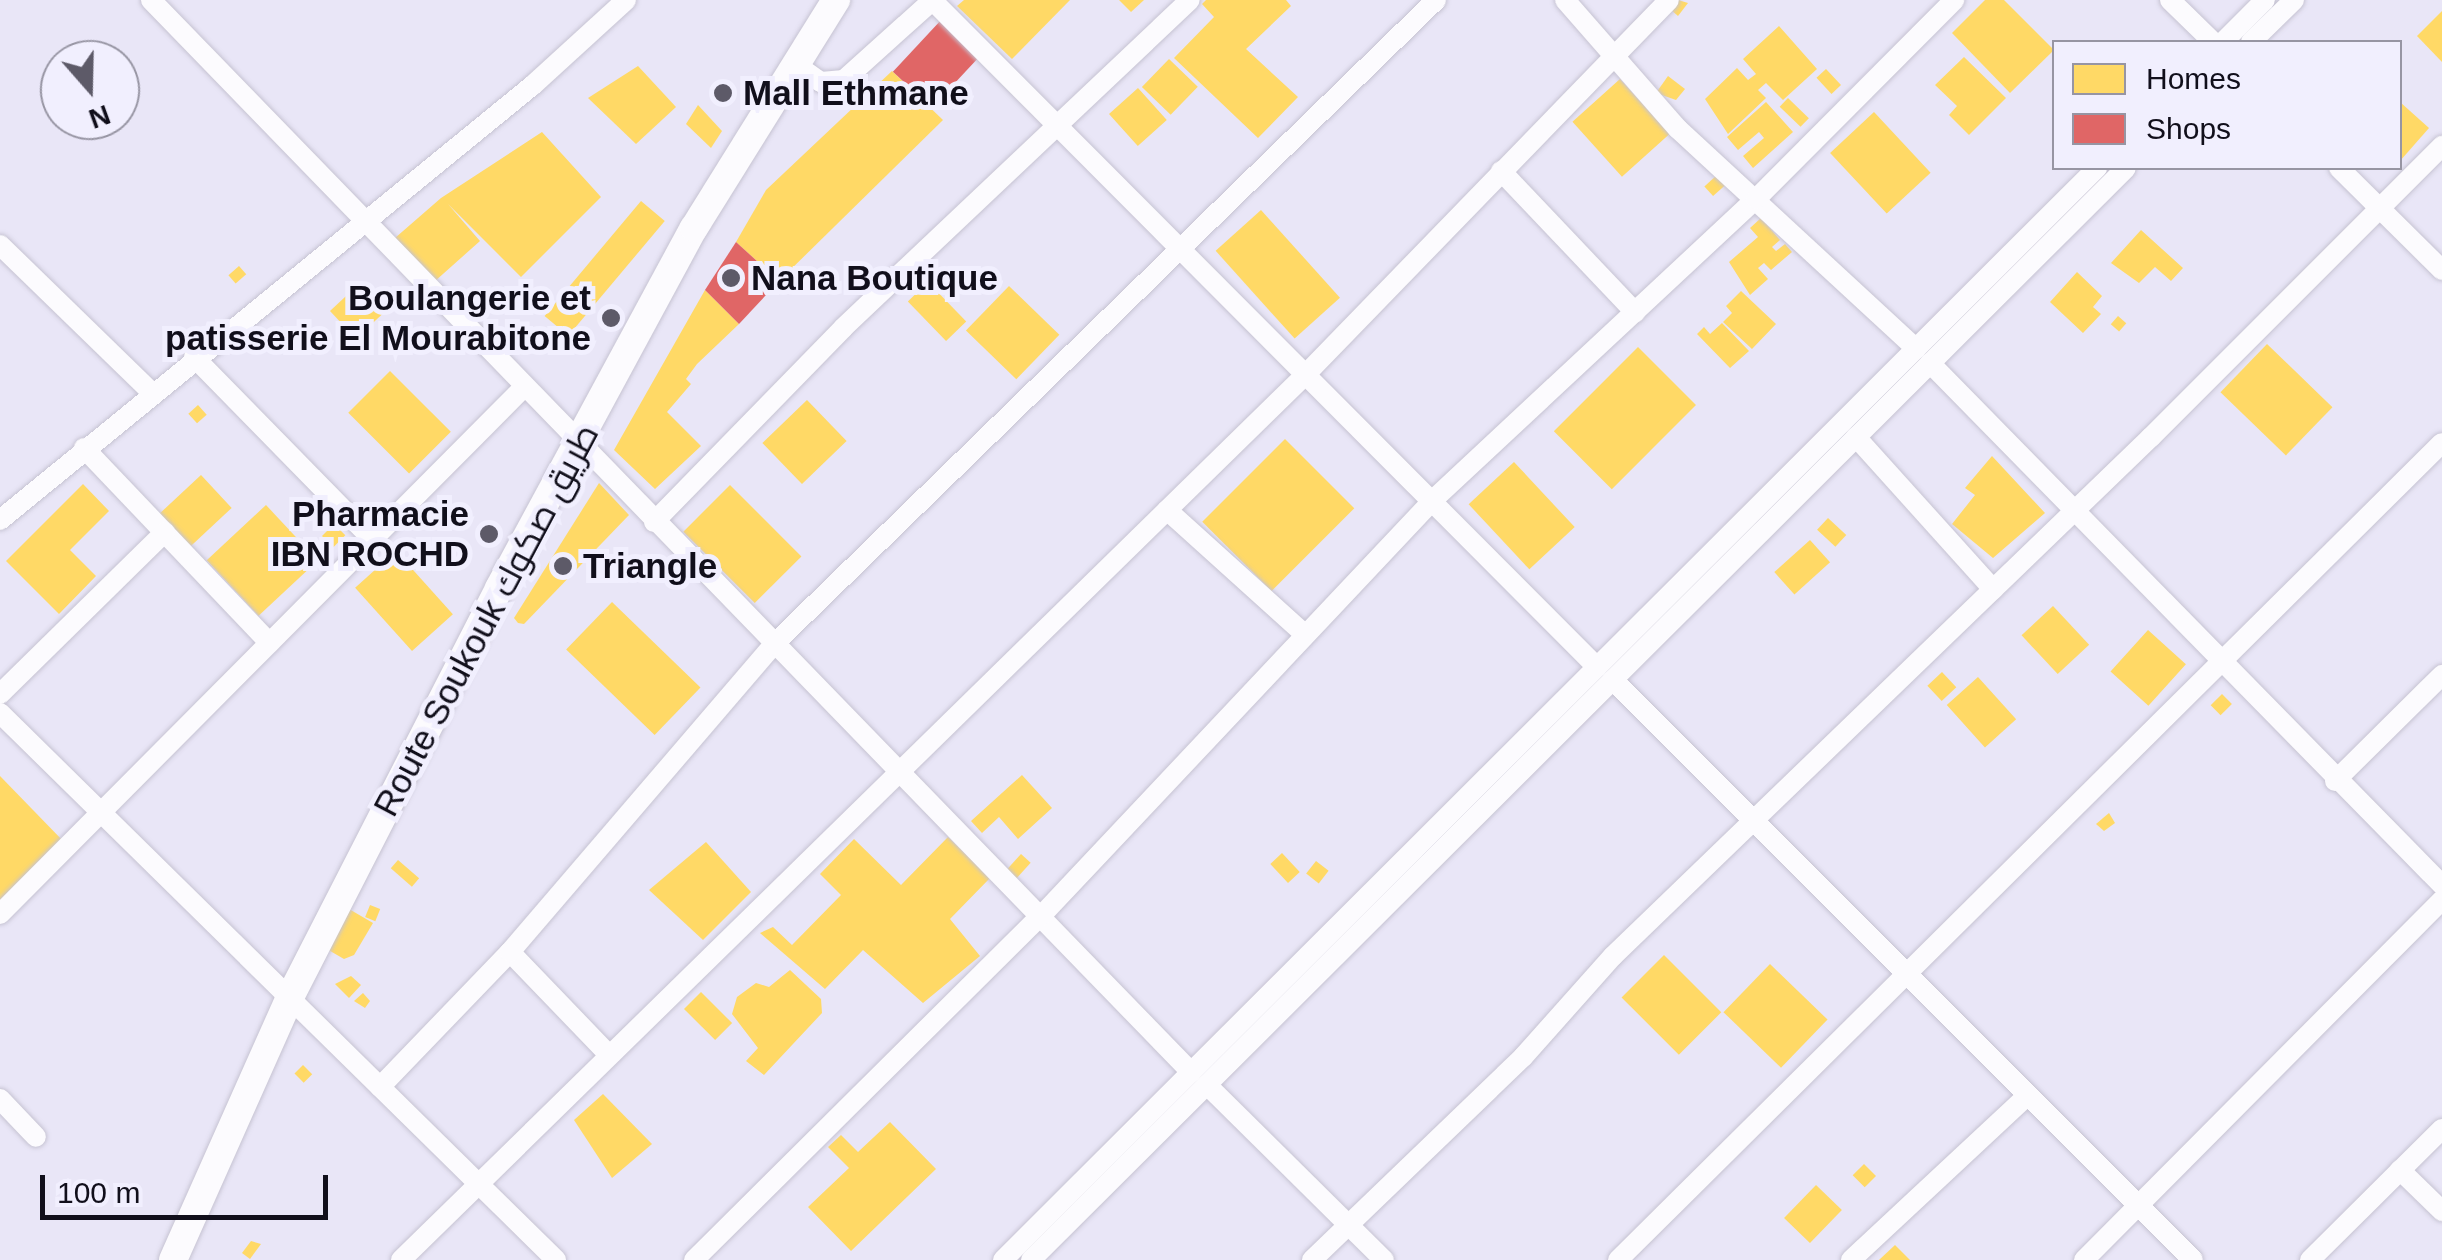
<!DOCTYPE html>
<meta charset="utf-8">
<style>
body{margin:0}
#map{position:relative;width:2442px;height:1260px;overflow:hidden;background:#e9e6f7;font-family:Helvetica,Cairo,sans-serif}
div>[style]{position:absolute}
.homes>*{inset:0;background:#ffd966;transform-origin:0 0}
.shops>*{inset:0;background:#e06666;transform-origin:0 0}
.roads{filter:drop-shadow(0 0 2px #c6c3d2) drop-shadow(0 0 2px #c6c3d2)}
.minor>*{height:20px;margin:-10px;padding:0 10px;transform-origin:10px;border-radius:10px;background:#fcfbfe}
.tertiary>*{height:28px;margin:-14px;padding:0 14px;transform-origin:14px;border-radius:14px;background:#fcfbfe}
.dots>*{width:28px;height:28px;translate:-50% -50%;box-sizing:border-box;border:5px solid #f1effe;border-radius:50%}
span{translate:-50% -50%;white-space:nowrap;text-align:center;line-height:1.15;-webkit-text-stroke:10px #f1effe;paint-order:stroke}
.poi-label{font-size:35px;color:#110f1b;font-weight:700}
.left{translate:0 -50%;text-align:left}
.right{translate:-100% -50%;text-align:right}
.street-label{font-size:35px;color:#110f1b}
.legend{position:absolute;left:2052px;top:40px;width:350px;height:130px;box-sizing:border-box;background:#f1effe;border:2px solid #9795a3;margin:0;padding:12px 18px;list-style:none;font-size:30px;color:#110f1b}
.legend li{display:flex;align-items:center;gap:20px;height:50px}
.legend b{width:50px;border:2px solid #9795a3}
.north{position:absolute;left:40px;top:40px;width:100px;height:100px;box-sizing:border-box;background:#f1effe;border:2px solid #9795a3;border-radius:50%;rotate:160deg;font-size:28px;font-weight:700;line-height:40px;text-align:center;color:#110f1b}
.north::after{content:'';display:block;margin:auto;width:35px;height:45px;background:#5d5a68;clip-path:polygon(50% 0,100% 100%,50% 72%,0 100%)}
.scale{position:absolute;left:40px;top:1175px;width:288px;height:45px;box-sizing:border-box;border:5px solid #110f1b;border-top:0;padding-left:12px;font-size:30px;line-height:35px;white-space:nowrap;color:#110f1b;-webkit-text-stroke:8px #f1effe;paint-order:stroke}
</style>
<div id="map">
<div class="homes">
<i style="clip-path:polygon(964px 0,1070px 0,1012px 59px,957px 6px)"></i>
<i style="clip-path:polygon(1119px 0,1144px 0,1131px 12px)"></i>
<i style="clip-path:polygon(1206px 0,1286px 0,1291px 6px,1246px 49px,1298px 97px,1258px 138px,1174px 58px,1214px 17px,1202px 4px)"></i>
<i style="clip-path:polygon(1678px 0,1688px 3px,1678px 16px,1670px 9px)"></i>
<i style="clip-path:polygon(1985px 0,2004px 0,2054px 50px,2010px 93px,1952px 33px)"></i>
<i style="clip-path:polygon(2442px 11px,2442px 62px,2417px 36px)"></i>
<i style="clip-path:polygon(1779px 26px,1817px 69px,1783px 100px,1766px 83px,1758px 90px,1766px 98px,1728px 134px,1705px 99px,1737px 68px,1748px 80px,1756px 74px,1743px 59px)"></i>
<i style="clip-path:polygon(1964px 57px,2006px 98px,1969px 135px,1949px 115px,1957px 106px,1935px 85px)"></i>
<i style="left:1169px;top:59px;width:40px;height:39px;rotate:44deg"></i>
<i style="clip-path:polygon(638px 66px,676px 107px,636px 144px,588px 98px)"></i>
<i style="left:1826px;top:69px;width:22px;height:13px;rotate:47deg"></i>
<i style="clip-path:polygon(892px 71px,943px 120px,779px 281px,736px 242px,766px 190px)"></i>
<i style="clip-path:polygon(1668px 76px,1685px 89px,1676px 100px,1656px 93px)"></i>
<i style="left:1620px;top:79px;width:74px;height:64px;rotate:48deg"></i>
<i style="left:1138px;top:88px;width:43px;height:39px;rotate:48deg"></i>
<i style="left:1788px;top:98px;width:29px;height:12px;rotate:44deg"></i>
<i style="clip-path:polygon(1766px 102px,1793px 132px,1753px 168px,1743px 156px,1764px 138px,1759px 132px,1738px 150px,1727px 137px)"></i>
<i style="clip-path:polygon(2400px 102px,2429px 128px,2400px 161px)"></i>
<i style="clip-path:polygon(698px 105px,722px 131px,711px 148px,686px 124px)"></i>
<i style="left:1874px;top:112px;width:83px;height:60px;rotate:47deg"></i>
<i style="clip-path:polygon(542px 132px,601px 197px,521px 277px,448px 204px,480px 241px,434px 282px,395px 238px,441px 198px)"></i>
<i style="left:1717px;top:175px;width:13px;height:17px;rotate:48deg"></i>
<i style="left:641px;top:201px;width:31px;height:150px;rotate:40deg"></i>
<i style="left:1261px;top:210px;width:118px;height:61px;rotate:48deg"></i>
<i style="clip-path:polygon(1761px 218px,1780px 240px,1772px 247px,1776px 251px,1785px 244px,1792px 252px,1771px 270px,1764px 263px,1758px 268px,1768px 279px,1750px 295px,1729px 262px,1758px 237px,1750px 228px)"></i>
<i style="clip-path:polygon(2141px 230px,2183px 268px,2171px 281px,2155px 267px,2139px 283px,2111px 263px)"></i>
<i style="left:239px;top:266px;width:11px;height:14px;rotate:49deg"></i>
<i style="clip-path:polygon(2077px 272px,2102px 296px,2093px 307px,2101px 314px,2083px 333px,2050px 302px)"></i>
<i style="left:928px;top:282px;width:55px;height:28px;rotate:46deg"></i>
<i style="left:360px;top:283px;width:38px;height:41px;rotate:47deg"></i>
<i style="left:1009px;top:286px;width:70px;height:62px;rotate:44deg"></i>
<i style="clip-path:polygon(705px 290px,739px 324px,697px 364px,686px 379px,691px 384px,667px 412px,701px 446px,655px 489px,614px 450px)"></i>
<i style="clip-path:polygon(1741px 291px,1776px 324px,1752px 349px,1723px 322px,1732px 313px,1726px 306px)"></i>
<i style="left:2118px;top:316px;width:11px;height:11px;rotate:41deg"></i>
<i style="clip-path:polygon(1722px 323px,1749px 351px,1730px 368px,1697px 334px,1704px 327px,1710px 334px)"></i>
<i style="left:2267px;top:344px;width:91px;height:67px;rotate:44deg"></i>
<i style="left:1638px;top:347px;width:82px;height:119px;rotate:45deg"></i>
<i style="left:390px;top:371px;width:86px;height:59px;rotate:45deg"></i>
<i style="left:807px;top:400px;width:57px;height:62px;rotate:46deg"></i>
<i style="left:198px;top:405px;width:13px;height:13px;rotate:48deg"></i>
<i style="left:1285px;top:439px;width:98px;height:117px;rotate:45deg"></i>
<i style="clip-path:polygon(1992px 456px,2045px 513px,1993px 558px,1952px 524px,1975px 495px,1965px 488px)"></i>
<i style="left:1514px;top:462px;width:89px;height:62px;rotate:47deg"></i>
<i style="left:201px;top:475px;width:45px;height:58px;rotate:47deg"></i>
<i style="clip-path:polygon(599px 483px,629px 515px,524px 624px,518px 623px,514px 618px)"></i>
<i style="clip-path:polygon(83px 484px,109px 511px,70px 550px,96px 576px,59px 614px,6px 561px)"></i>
<i style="left:730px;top:485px;width:101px;height:66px;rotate:45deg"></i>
<i style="left:362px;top:502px;width:13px;height:10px;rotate:42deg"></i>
<i style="left:266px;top:505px;width:76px;height:81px;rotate:47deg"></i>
<i style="left:1828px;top:518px;width:25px;height:16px;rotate:43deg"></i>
<i style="left:334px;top:524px;width:16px;height:17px;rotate:45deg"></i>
<i style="left:1810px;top:540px;width:30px;height:48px;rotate:48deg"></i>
<i style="left:396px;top:551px;width:85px;height:55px;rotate:48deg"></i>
<i style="left:612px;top:602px;width:123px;height:66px;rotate:44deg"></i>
<i style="left:2053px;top:606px;width:53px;height:43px;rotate:47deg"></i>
<i style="left:2148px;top:630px;width:51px;height:56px;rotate:42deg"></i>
<i style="left:1942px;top:672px;width:21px;height:20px;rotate:47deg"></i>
<i style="left:1978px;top:677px;width:57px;height:42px;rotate:48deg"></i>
<i style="left:2222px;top:694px;width:14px;height:16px;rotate:45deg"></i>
<i style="clip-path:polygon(1022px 775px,1052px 808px,1018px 839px,999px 817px,982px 833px,971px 821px)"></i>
<i style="clip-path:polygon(0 776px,66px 844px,0 908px)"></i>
<i style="clip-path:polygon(2109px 813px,2115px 823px,2104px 831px,2096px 824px)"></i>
<i style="clip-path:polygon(948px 837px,990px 878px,950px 919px,980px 956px,923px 1003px,863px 950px,825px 989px,760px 933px,773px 927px,792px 945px,841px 895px,820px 874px,854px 839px,901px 885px)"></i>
<i style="clip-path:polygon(706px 842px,751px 892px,703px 940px,649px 890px)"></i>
<i style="left:1282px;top:853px;width:26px;height:16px;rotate:47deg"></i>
<i style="left:1021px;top:854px;width:13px;height:21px;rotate:42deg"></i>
<i style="left:398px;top:860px;width:28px;height:11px;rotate:41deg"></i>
<i style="left:1316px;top:861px;width:16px;height:16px;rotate:38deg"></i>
<i style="left:370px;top:905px;width:11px;height:13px;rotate:22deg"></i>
<i style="clip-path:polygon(349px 909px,373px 923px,354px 955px,344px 959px,325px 948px)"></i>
<i style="left:1664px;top:955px;width:81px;height:60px;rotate:45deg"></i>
<i style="left:1770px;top:964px;width:80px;height:67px;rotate:44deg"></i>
<i style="clip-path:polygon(790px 970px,821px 999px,822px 1013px,764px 1075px,746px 1061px,758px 1048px,732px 1014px,737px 997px,756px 983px,769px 987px)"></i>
<i style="clip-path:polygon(351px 976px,361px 985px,349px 998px,335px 984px)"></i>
<i style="left:701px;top:992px;width:44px;height:24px;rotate:45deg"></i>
<i style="clip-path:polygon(363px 993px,370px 1001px,365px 1008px,354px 1001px)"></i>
<i style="left:303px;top:1065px;width:13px;height:12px;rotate:45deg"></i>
<i style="clip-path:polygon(603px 1094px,652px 1144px,612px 1178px,574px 1120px)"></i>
<i style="clip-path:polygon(890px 1122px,936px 1169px,851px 1251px,808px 1207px,849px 1168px,828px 1147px,841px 1135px,858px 1152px)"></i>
<i style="left:1864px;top:1164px;width:17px;height:16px;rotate:45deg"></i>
<i style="left:1816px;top:1185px;width:36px;height:46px;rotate:44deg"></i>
<i style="clip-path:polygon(251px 1241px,261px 1244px,250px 1259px,242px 1253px)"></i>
<i style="clip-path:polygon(1895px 1245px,1910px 1260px,1879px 1260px)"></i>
</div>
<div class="shops">
<i style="left:942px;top:19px;width:53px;height:72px;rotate:43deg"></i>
<i style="clip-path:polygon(736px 242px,779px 281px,739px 324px,705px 290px)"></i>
</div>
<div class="roads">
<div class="minor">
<i style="left:151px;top:0;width:1494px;rotate:45.87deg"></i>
<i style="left:932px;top:0;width:942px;rotate:45.09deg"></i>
<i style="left:1565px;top:0;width:171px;rotate:48.8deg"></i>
<i style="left:1678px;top:129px;width:324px;rotate:42.7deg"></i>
<i style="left:2170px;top:0;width:60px;rotate:44.3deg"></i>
<i style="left:2223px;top:42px;width:59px;rotate:-45deg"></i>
<i style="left:2251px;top:42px;width:60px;rotate:-44.3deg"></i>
<i style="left:795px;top:64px;width:32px;rotate:35deg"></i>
<i style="left:821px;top:82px;width:23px;rotate:-5deg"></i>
<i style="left:844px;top:80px;width:120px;rotate:-42deg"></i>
<i style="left:2339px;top:168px;width:145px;rotate:44.7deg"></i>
<i style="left:1501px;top:171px;width:195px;rotate:46.5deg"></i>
<i style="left:0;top:245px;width:209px;rotate:44.2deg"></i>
<i style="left:194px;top:357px;width:255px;rotate:45.6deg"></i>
<i style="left:1930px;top:363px;width:731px;rotate:45.55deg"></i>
<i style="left:1856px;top:437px;width:205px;rotate:48deg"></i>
<i style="left:84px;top:448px;width:269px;rotate:46.4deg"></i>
<i style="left:1167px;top:510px;width:183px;rotate:42.1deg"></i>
<i style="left:0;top:520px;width:688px;rotate:-39.22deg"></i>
<i style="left:533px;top:85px;width:126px;rotate:-42.4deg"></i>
<i style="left:654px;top:522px;width:271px;rotate:-45.7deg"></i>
<i style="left:843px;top:328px;width:477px;rotate:-43.4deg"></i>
<i style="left:1613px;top:680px;width:820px;rotate:45deg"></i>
<i style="left:0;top:694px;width:231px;rotate:-44.5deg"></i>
<i style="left:0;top:713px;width:780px;rotate:44.53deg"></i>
<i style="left:2335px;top:781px;width:151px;rotate:-44.7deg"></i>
<i style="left:0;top:914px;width:740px;rotate:-45.16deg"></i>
<i style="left:510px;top:952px;width:141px;rotate:46.1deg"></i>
<i style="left:1207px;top:1085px;width:249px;rotate:44.7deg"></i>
<i style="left:380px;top:1087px;width:187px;rotate:-46.1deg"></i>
<i style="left:510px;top:952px;width:404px;rotate:-49.4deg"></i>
<i style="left:773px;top:645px;width:925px;rotate:-44.21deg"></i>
<i style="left:0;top:1099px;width:52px;rotate:46.5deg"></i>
<i style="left:2400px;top:1170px;width:59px;rotate:44.3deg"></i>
<i style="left:401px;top:1260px;width:1269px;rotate:-44.39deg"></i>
<i style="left:1308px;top:372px;width:518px;rotate:-45.86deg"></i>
<i style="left:694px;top:1260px;width:489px;rotate:-44.8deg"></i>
<i style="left:1041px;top:916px;width:573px;rotate:-46.7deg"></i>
<i style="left:1434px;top:499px;width:440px;rotate:-43deg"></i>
<i style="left:1756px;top:199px;width:281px;rotate:-45.1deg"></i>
<i style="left:1003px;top:1260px;width:1546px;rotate:-44.95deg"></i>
<i style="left:1031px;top:1260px;width:1546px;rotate:-44.92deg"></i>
<i style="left:1312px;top:1260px;width:293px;rotate:-43.9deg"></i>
<i style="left:1523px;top:1057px;width:135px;rotate:-48.3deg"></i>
<i style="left:1613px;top:956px;width:748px;rotate:-43.97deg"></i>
<i style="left:2151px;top:437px;width:412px;rotate:-45deg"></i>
<i style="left:1618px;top:1260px;width:1160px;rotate:-44.76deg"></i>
<i style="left:1851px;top:1260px;width:242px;rotate:-43deg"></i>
<i style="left:2084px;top:1260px;width:508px;rotate:-45.16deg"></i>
<i style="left:2310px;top:1260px;width:186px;rotate:-44.8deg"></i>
</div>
<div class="tertiary">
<i style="left:173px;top:1260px;width:286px;rotate:-66deg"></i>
<i style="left:289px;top:999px;width:462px;rotate:-62.9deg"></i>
<i style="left:499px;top:588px;width:409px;rotate:-61.6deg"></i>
<i style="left:694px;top:228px;width:269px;rotate:-58.1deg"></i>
</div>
</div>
<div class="dots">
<i style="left:723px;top:93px;background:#5d5a68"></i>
<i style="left:731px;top:278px;background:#5d5a68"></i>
<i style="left:611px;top:318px;background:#5d5a68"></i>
<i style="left:489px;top:534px;background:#5d5a68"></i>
<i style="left:563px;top:566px;background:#5d5a68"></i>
</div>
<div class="poi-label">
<span class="left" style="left:743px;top:93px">Mall Ethmane</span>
<span class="left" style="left:751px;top:278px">Nana Boutique</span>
<span class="right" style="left:591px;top:318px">Boulangerie et<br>patisserie El Mourabitone</span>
<span class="right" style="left:469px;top:534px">Pharmacie<br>IBN ROCHD</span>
<span class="left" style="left:583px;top:566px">Triangle</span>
</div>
<div class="street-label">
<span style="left:486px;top:620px;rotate:-62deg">Route Soukouk طريق صكوك</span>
</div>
<ul class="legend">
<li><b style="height:28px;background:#ffd966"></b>Homes</li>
<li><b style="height:28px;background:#e06666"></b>Shops</li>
</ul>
<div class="north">N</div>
<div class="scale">100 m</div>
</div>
